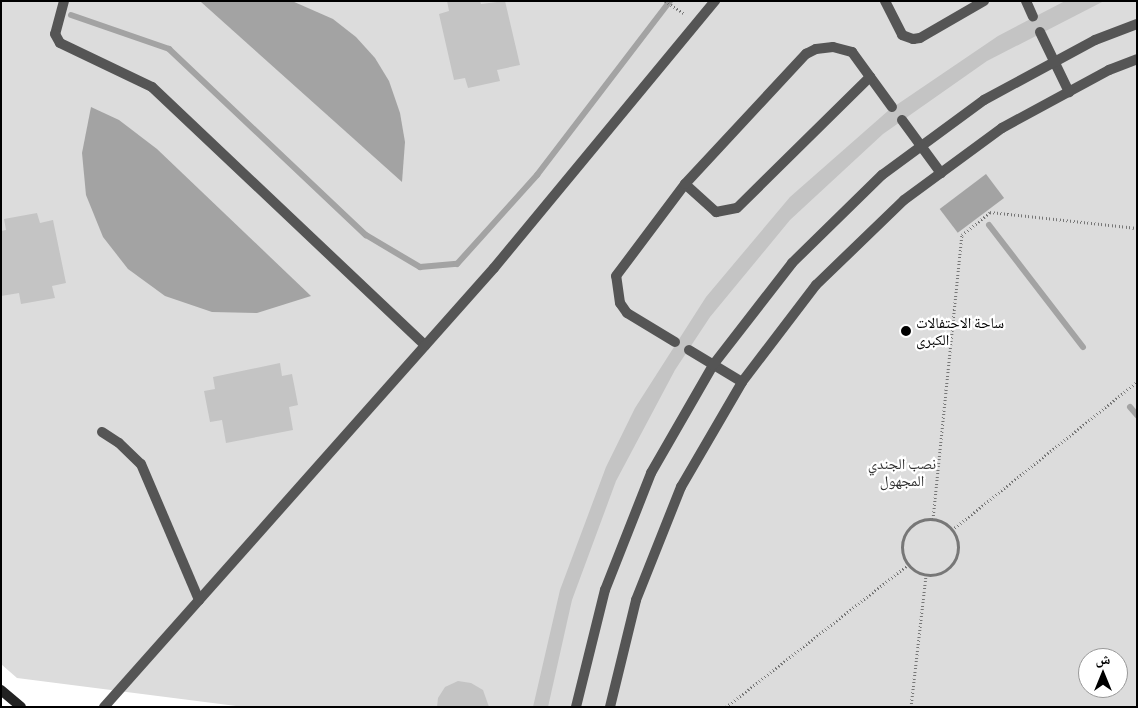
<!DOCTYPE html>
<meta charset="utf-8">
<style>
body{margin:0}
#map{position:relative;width:1138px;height:708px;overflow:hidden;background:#fff;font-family:Commissioner,"Noto Naskh Arabic",sans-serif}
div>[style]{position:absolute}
.green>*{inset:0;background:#dcdcdc}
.water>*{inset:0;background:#a3a3a3;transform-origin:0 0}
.stream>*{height:6px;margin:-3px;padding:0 3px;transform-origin:3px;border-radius:3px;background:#a3a3a3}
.building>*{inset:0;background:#c4c4c4}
.path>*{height:3px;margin-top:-1.5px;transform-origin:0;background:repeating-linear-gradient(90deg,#777 0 1px,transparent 0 3.5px)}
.path>.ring{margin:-1.5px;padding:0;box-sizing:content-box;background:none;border:3px solid #777;border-radius:50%}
.service>*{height:10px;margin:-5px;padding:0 5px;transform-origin:5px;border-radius:5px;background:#555}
.secondary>*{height:10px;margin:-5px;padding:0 5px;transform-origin:5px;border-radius:5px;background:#222}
.dots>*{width:14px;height:14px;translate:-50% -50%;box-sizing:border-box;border:2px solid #fff;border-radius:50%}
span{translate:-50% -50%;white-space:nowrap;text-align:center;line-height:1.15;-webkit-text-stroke:4.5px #fff;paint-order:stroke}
.poi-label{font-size:15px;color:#000}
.left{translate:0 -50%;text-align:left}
.park-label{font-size:15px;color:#333}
.frame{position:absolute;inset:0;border:2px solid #000;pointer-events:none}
.north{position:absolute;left:1078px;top:648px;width:50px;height:50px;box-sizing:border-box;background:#fff;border:1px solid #999;border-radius:50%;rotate:0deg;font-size:14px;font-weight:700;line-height:20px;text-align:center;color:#000}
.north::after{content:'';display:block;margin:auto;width:18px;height:22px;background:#000;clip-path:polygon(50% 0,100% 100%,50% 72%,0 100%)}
</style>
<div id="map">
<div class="green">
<i style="clip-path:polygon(evenodd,1px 1px,1137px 1px,1137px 707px,244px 707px,17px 678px,1px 664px,1px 1px,1088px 658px,1118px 658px,1118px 688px,1088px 688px,1088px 658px)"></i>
</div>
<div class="water">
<i style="clip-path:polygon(292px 1px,333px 19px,356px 37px,375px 58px,389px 81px,400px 113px,405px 142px,402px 182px,201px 2px)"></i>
<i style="clip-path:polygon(91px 107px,119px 120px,157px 149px,311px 296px,257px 313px,212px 312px,165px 296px,128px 269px,103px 237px,86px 195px,82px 153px)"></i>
<i style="left:986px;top:174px;width:30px;height:58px;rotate:53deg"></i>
</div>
<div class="stream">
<i style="left:71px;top:15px;width:104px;rotate:19.1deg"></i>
<i style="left:169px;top:49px;width:271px;rotate:43.4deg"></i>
<i style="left:366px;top:235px;width:63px;rotate:30.7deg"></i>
<i style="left:420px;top:267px;width:37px;rotate:-5deg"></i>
<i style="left:457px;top:264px;width:120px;rotate:-48deg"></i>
<i style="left:537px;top:175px;width:219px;rotate:-52.6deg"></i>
<i style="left:989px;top:225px;width:154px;rotate:52.4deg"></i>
<i style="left:1130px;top:407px;width:11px;rotate:49deg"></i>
</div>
<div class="building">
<i style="clip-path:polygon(447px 1px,480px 1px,481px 4px,505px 1px,520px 65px,497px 70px,500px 81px,468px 88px,465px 78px,454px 80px,439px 14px,449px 11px)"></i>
<i style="clip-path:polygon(1065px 1px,1104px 1px,987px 61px,883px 134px,790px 220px,710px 317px,675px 370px,616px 481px,572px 600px,548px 707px,533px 707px,560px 590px,606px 467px,635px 408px,706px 297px,790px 197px,889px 110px,998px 36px)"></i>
<i style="clip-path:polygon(37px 213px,40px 223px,53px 220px,66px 283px,52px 286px,55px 298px,21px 304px,19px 293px,1px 296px,1px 231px,6px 230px,4px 219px)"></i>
<i style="clip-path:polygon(280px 363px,282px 376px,292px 374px,298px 405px,289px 407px,293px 430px,226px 443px,222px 420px,210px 422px,204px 391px,215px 389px,213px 377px)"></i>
<i style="clip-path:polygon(458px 681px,471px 683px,483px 690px,489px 707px,437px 707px,438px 698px,445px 687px)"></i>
</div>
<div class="path">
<i style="left:665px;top:1px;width:24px;rotate:33deg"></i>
<i style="left:933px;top:519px;width:285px;rotate:-84.2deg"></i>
<i style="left:962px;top:235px;width:36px;rotate:-39deg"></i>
<i style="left:990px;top:212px;width:148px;rotate:6.2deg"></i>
<i class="ring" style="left:902px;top:519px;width:53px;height:53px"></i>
<i style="left:952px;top:530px;width:237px;rotate:-38.7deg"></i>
<i style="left:726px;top:707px;width:231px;rotate:-38deg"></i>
<i style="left:911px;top:707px;width:133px;rotate:-83.5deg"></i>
</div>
<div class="service">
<i style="left:64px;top:1px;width:34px;rotate:105deg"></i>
<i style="left:55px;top:34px;width:10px;rotate:61deg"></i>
<i style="left:60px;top:43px;width:102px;rotate:25.6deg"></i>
<i style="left:152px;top:87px;width:376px;rotate:43.4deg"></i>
<i style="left:885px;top:1px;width:38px;rotate:63deg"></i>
<i style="left:902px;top:35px;width:12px;rotate:20deg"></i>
<i style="left:913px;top:39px;width:7px;rotate:-8deg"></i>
<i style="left:920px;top:38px;width:74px;rotate:-30deg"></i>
<i style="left:1026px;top:1px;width:17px;rotate:66deg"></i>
<i style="left:1040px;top:32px;width:67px;rotate:64.2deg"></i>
<i style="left:902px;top:120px;width:66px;rotate:53.7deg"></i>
<i style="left:685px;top:184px;width:42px;rotate:42.1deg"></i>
<i style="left:716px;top:212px;width:21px;rotate:-11deg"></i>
<i style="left:737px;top:208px;width:187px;rotate:-44.6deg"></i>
<i style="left:675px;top:342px;width:56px;rotate:-148.9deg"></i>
<i style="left:627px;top:313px;width:12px;rotate:-125deg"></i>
<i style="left:620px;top:303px;width:27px;rotate:-98deg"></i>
<i style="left:616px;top:276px;width:115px;rotate:-53.1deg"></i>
<i style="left:685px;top:184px;width:178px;rotate:-47.1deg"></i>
<i style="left:806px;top:54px;width:11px;rotate:-27deg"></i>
<i style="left:816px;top:49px;width:17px;rotate:-7deg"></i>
<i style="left:833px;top:47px;width:20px;rotate:15deg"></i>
<i style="left:852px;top:52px;width:68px;rotate:54deg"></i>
<i style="left:689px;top:350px;width:62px;rotate:31.1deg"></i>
<i style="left:102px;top:432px;width:20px;rotate:33deg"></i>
<i style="left:119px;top:443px;width:30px;rotate:44deg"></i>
<i style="left:141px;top:464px;width:148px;rotate:66.9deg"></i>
<i style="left:104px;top:707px;width:587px;rotate:-48.38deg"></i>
<i style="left:494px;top:268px;width:347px;rotate:-50.4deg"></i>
<i style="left:576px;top:707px;width:121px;rotate:-76.1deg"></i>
<i style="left:605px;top:590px;width:126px;rotate:-68.5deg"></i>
<i style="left:651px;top:473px;width:125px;rotate:-60.1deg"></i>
<i style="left:713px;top:365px;width:129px;rotate:-52.2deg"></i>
<i style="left:792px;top:263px;width:126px;rotate:-44.4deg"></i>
<i style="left:882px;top:175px;width:127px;rotate:-36.3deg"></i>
<i style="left:984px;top:100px;width:126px;rotate:-28.4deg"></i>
<i style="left:1095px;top:40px;width:45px;rotate:-20.9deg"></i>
<i style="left:610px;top:707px;width:110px;rotate:-76.3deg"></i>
<i style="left:636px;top:600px;width:122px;rotate:-68.3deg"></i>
<i style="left:681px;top:487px;width:121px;rotate:-59.8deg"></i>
<i style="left:742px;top:382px;width:122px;rotate:-52.7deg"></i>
<i style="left:816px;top:285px;width:122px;rotate:-44deg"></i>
<i style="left:904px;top:200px;width:122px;rotate:-36.3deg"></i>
<i style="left:1002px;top:128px;width:122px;rotate:-28.5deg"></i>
<i style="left:1109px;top:70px;width:30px;rotate:-21deg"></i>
</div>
<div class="secondary">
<i style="left:1px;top:690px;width:26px;rotate:40deg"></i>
</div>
<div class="dots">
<i style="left:906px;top:331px;background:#000"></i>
</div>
<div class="poi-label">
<span class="left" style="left:916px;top:331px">ساحة الاحتفالات<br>الكبرى</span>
</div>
<div class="park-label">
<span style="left:902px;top:472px">نصب الجندي<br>المجهول</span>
</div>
<div class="frame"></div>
<div class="north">ش</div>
</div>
